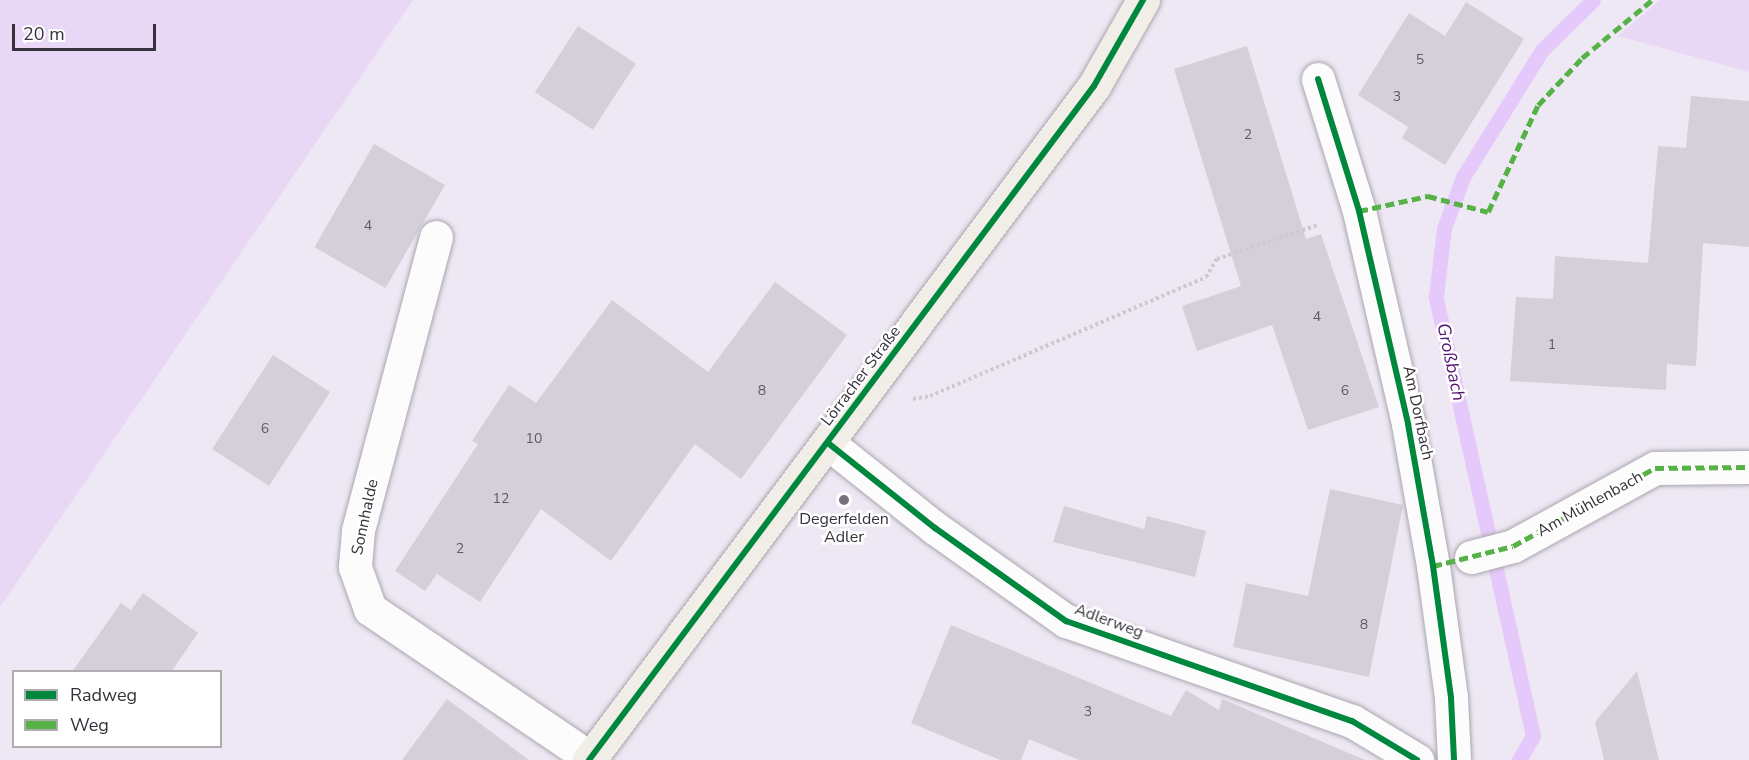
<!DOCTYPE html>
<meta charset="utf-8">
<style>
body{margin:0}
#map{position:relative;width:1749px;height:760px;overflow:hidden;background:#eee8f4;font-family:"Nunito Sans",sans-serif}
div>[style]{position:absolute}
.green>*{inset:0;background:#e8d8f6}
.stream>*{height:15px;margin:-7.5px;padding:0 7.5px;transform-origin:7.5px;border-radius:7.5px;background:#e6c9fb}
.building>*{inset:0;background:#d4cfd8;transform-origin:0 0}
.path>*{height:4px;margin-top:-2px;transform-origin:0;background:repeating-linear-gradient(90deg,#cccace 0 3px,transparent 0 6px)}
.roads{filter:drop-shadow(0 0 2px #aba6af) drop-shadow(0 0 2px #aba6af)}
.pedestrian>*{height:33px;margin:-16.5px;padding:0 16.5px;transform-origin:16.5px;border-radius:16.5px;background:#fcfcfd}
.minor>*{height:33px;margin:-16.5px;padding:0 16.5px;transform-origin:16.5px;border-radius:16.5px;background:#fcfcfd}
.primary>*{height:33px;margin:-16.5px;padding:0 16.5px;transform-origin:16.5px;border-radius:16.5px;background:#f1ede7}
.quiet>*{height:4.5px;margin-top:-2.25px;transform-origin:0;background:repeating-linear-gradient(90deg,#56b246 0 9px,transparent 0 13.5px)}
.cycleway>*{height:6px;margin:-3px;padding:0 3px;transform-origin:3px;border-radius:3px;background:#00873e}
.dots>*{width:16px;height:16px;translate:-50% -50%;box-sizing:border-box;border:3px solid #fff;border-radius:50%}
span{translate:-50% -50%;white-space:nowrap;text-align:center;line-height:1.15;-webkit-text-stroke:5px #fff;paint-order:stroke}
.number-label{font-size:14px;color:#5f5a63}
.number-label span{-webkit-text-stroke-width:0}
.street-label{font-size:16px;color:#36313a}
.poi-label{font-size:16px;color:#36313a}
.water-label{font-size:18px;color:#521373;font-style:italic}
.legend{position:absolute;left:12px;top:670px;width:210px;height:78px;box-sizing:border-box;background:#fff;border:2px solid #afadb0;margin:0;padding:8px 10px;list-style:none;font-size:18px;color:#36313a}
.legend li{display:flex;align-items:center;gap:12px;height:30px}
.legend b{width:30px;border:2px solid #afadb0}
.scale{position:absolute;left:12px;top:24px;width:144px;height:27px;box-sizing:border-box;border:3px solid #36313a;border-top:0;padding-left:8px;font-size:18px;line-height:21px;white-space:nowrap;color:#36313a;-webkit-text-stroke:4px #fff;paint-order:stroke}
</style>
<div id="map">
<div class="green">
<i style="clip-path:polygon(0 0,413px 0,0 607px)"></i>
<i style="clip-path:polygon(1660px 0,1749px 0,1749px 72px,1618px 36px)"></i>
</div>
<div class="stream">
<i style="left:1519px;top:760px;width:28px;rotate:-60deg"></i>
<i style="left:1533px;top:736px;width:450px;rotate:-102.5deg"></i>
<i style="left:1436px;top:297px;width:69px;rotate:-83.4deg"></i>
<i style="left:1444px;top:228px;width:54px;rotate:-69.6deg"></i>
<i style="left:1463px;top:177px;width:150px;rotate:-58.1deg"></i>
<i style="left:1542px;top:50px;width:71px;rotate:-44.4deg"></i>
</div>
<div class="building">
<i style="clip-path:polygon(1466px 2px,1524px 39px,1445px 165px,1402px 138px,1408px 127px,1358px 95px,1409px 13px,1445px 36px)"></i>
<i style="left:578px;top:26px;width:69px;height:79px;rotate:33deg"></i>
<i style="clip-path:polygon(1247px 46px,1306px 239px,1321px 234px,1379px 407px,1308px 430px,1272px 325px,1197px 351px,1182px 306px,1241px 286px,1174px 69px)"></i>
<i style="clip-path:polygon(1691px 96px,1749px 101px,1749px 247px,1703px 243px,1696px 366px,1667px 364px,1666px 390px,1510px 381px,1516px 297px,1553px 299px,1555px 256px,1648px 263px,1658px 146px,1686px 148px)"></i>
<i style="left:374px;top:144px;width:82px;height:119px;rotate:30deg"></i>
<i style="clip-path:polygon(775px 282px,847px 335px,741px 479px,695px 444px,611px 561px,541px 509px,480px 602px,437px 574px,425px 591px,395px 571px,478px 444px,472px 441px,509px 385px,536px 403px,612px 300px,708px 372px)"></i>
<i style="left:273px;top:355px;width:68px;height:112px;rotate:33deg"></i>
<i style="clip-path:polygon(1330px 489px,1403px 505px,1369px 677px,1233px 647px,1246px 583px,1308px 596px)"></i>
<i style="clip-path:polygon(1064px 506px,1144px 529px,1147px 516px,1206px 531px,1195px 577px,1053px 542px)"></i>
<i style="clip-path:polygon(143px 593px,198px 633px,171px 672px,72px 672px,121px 603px,131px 610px)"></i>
<i style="clip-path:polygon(951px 625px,1171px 716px,1186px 690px,1219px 710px,1222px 699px,1365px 760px,1079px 760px,1029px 739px,1021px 760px,1000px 760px,911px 723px)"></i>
<i style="clip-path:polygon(1637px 671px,1659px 760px,1604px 760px,1595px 722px)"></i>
<i style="clip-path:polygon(447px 699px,529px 760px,402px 760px)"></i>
</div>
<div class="path">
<i style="left:913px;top:399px;width:17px;rotate:-10deg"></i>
<i style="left:930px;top:396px;width:301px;rotate:-23.3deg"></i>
<i style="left:1206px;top:277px;width:21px;rotate:-59deg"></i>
<i style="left:1217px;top:259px;width:107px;rotate:-18.6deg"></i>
</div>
<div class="roads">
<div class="pedestrian">
<i style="left:1471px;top:557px;width:43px;rotate:-14.7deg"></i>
<i style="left:1513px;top:546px;width:162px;rotate:-28.8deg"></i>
<i style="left:1655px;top:468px;width:94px;rotate:-0.6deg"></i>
</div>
<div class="minor">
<i style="left:1318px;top:79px;width:138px;rotate:72.7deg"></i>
<i style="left:1359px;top:211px;width:219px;rotate:77deg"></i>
<i style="left:1408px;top:424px;width:144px;rotate:80deg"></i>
<i style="left:1433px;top:566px;width:133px;rotate:82.2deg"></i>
<i style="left:1451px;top:698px;width:62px;rotate:87.2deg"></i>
<i style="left:436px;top:237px;width:304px;rotate:104.9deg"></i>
<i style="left:358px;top:531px;width:36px;rotate:95deg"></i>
<i style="left:355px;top:567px;width:45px;rotate:70.3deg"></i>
<i style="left:370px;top:609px;width:266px;rotate:34.1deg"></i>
<i style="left:828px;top:443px;width:137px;rotate:38.5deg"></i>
<i style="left:935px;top:528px;width:161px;rotate:35.4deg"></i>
<i style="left:1066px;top:621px;width:303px;rotate:19.3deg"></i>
<i style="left:1352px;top:721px;width:76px;rotate:31deg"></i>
</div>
<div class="primary">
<i style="left:589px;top:760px;width:842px;rotate:-53.16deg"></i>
<i style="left:1094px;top:86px;width:99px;rotate:-60.3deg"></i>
</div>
</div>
<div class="quiet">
<i style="left:1359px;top:211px;width:71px;rotate:-12.3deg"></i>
<i style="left:1428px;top:196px;width:62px;rotate:14.9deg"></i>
<i style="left:1488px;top:212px;width:118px;rotate:-65deg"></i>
<i style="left:1538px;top:105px;width:64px;rotate:-46.9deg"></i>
<i style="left:1582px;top:58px;width:91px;rotate:-39.6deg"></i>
<i style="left:1433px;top:566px;width:82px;rotate:-14deg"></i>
<i style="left:1513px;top:546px;width:162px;rotate:-28.8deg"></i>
<i style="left:1655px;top:468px;width:94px;rotate:-0.6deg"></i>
</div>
<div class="cycleway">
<i style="left:1318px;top:79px;width:138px;rotate:72.7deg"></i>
<i style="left:1359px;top:211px;width:219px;rotate:77deg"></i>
<i style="left:1408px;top:424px;width:144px;rotate:80deg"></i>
<i style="left:1433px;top:566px;width:133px;rotate:82.2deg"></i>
<i style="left:1451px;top:698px;width:62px;rotate:87.2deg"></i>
<i style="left:828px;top:443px;width:137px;rotate:38.5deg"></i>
<i style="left:935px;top:528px;width:161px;rotate:35.4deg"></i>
<i style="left:1066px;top:621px;width:303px;rotate:19.3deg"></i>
<i style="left:1352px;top:721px;width:76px;rotate:31deg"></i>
<i style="left:589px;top:760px;width:842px;rotate:-53.16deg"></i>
<i style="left:1094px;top:86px;width:99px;rotate:-60.3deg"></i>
</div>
<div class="dots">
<i style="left:844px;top:500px;background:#76717b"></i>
</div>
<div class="number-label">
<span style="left:1420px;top:60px">5</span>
<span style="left:1397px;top:97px">3</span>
<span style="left:1248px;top:135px">2</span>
<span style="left:368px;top:226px">4</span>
<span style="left:1317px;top:317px">4</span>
<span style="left:1552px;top:345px">1</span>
<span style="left:762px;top:391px">8</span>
<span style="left:1345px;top:391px">6</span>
<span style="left:265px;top:429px">6</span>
<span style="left:534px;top:439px">10</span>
<span style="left:501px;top:499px">12</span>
<span style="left:460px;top:549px">2</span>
<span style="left:1364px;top:625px">8</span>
<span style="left:1088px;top:712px">3</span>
</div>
<div class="street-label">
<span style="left:861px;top:376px;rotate:-53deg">Lörracher Straße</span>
<span style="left:1418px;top:413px;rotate:78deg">Am Dorfbach</span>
<span style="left:1590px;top:504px;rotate:-29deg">Am Mühlenbach</span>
<span style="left:365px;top:517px;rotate:-78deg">Sonnhalde</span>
<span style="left:1109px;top:621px;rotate:20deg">Adlerweg</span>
</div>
<div class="poi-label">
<span style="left:844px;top:528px">Degerfelden<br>Adler</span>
</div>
<div class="water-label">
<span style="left:1451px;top:362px;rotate:78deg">Großbach</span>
</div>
<ul class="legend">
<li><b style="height:8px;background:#00873e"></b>Radweg</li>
<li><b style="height:8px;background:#56b246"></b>Weg</li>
</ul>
<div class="scale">20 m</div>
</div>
